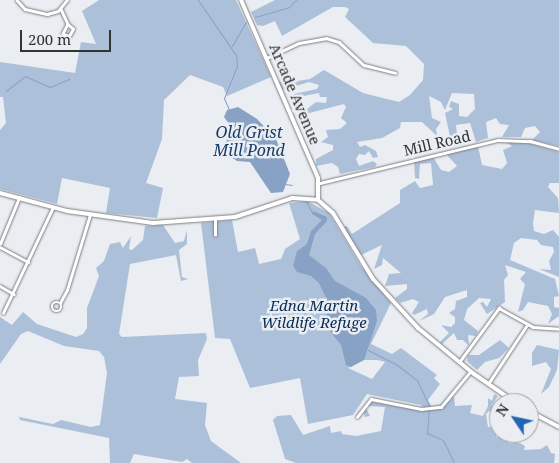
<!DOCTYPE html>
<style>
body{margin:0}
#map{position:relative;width:559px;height:463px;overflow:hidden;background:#eaedf1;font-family:"Noto Serif",serif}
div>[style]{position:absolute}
.green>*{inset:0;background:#adc0d9}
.water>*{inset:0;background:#88a2c5}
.stream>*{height:1px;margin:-0.5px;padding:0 0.5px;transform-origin:0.5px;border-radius:0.5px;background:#88a2c5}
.roads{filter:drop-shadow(0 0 1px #7b7e81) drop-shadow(0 0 1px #7b7e81)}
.minor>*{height:2.5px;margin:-1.25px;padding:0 1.25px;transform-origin:1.25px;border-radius:1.25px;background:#fff}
.minor>.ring{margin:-1.25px;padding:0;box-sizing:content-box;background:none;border:2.5px solid #fff;border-radius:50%}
.secondary>*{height:4px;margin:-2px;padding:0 2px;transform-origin:2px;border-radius:2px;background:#fff}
span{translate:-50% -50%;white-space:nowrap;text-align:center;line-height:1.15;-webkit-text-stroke:5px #eaedf1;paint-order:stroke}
.street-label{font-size:15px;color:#313334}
.park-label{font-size:15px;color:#052b56;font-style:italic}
.water-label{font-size:16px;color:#183c69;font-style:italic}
.north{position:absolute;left:489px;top:393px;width:50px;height:50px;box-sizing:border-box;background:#eaedf1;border:1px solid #a0a3a5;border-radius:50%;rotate:304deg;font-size:14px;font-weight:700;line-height:20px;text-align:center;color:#313334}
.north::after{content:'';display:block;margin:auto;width:18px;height:22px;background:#2265b6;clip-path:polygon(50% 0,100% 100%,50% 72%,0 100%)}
.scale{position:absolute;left:20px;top:30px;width:91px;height:22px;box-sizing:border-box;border:2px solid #313334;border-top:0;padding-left:6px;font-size:15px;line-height:18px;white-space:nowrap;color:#313334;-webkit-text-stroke:4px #eaedf1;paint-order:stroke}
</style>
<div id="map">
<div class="green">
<i style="clip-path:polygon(99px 0,236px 0,271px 77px,227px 96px,223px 87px,190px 75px,164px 100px,162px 139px,146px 183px,163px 188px,157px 218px,106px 213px,110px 188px,62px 178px,57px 204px,0 189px,0 130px,6px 123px,3px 97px,0 97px,0 62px,75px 73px,81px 42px,96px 44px,82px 11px)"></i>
<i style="clip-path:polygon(275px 0,559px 0,559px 146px,532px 140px,540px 132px,535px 126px,525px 128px,521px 137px,502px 137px,509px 125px,500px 124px,496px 118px,486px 122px,488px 138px,476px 142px,470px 123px,456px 125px,458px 145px,452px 146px,445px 113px,453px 109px,449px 107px,451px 101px,459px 104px,459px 116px,467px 117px,475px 109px,474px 94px,452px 93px,445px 110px,441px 102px,429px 96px,432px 118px,441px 122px,436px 129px,437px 136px,422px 122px,401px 122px,400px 128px,382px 138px,357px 142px,360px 147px,365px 145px,376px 151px,378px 157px,373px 158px,369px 151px,365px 155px,359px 154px,356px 159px,359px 166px,373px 161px,377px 164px,375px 167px,340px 174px,338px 167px,332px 163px,316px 166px,316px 159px,333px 150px,333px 145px,321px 142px,328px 137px,326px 130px,340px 129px,347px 123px,341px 118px,346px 107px,344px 104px,298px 116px,316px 102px,326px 103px,327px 97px,320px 97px,319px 93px,293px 98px,294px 94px,317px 89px,319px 85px,309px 82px,283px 90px,278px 81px,285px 83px,310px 79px,324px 70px,363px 93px,399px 102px,410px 95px,423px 80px,424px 64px,406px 46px,373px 43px,345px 17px,349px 9px,345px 7px,333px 7px,282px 36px,275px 21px,263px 26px,257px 25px,251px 12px)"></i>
<i style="clip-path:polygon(505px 142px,528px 143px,559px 152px,559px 183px,550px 183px,548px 187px,558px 198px,559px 213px,535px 210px,533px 223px,534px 231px,544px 234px,553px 230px,559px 237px,559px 277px,539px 269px,551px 270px,549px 261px,554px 252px,553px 247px,541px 245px,537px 240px,521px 238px,514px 243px,510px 260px,555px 279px,559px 296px,554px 297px,554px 307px,559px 308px,559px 316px,548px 324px,552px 314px,548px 306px,528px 302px,523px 310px,518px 312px,525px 284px,520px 279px,526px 272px,505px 265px,508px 275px,504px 280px,505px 302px,487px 314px,480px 303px,483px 302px,487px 307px,491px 299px,479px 298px,467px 309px,464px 320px,478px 331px,476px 336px,468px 335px,469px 346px,463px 340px,457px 340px,454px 333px,442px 344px,440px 342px,449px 333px,441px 325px,451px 327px,455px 323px,455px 317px,449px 313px,455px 309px,456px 301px,467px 297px,467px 290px,445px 297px,434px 314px,419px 321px,428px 314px,427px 309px,414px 315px,412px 313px,419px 302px,413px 299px,400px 303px,395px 298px,407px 289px,407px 284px,385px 286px,389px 274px,401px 273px,383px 258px,382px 265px,374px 269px,382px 245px,361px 255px,343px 227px,347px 226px,352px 234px,400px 203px,400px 190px,415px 181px,420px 188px,433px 185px,431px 163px,420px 164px,419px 179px,415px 178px,414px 161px,433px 157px,441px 170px,449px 172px,457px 166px,446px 154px,478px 146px,482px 165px,502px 169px,507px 163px,503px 150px,512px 146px)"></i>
<i style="clip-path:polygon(evenodd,307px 201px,329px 213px,361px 266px,391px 303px,371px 344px,392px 354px,401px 348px,437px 375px,434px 378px,440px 384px,428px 400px,433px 409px,447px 404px,454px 396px,455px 406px,472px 405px,470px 413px,483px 416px,488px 406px,488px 398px,492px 401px,494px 394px,498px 396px,492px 405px,497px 413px,489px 411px,486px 414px,488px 427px,493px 426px,499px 415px,496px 437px,501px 437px,510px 443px,514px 442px,516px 433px,523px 433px,518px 442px,525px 446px,524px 450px,541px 449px,547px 445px,551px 453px,555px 454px,554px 463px,296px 463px,285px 459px,273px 420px,277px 416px,291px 415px,303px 435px,330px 426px,331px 433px,341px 431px,342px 434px,356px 436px,381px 431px,385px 407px,368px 406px,366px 408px,370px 416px,365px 417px,363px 411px,370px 402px,425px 409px,421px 405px,367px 394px,353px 415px,308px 424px,300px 378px,250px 388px,230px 339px,215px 338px,201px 223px,232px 220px,238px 252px,255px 248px,259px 264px,281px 259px,285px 249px,300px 239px,289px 203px,307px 201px,364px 360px,378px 360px,385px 362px,372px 379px,348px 368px,364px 360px)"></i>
<i style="clip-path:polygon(163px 225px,175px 243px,184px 241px,187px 230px,187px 244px,179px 250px,182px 277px,188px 279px,181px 281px,176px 255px,130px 264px,119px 334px,122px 337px,206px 333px,207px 339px,198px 360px,199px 376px,179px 377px,175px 399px,207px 403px,205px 425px,211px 441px,241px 463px,192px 463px,187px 459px,182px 462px,134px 454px,130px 463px,110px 463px,109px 438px,20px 420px,19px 417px,53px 424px,61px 420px,91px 427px,100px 425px,107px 373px,104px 357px,99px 351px,64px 346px,28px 331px,21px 334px,0 364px,0 317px,12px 325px,23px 312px,37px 324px,76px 337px,83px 334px,87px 328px,87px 308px,99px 276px,96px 268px,104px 261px,110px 244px,120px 242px,123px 248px,131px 236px,129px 249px,132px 250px,143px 240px,145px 226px)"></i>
<i style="clip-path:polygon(500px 340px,509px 348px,499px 358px,485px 362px,477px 370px,467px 361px,468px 355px,479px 355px)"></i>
<i style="clip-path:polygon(537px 345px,559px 350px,557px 370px,549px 387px,541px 394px,551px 369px,546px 362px,532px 366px,532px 353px)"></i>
</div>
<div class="water">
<i style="clip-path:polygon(238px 107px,257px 119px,276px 139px,290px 174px,283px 192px,271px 193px,250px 162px,237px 161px,222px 151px,232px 128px,224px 117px,227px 110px)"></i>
<i style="clip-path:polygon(313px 211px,327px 217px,327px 221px,315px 234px,309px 255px,326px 268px,335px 281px,366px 298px,376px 310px,377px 321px,364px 360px,351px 367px,346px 365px,341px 345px,325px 325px,328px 302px,319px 283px,311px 276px,297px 272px,293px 266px,297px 251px,307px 244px,311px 231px,322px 220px,312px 214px)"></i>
</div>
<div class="stream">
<i style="left:198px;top:0;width:67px;rotate:55.4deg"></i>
<i style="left:236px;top:55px;width:11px;rotate:85deg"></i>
<i style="left:237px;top:66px;width:35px;rotate:112deg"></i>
<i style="left:224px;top:98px;width:13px;rotate:67deg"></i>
<i style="left:255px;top:17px;width:35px;rotate:-16deg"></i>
<i style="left:289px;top:7px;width:10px;rotate:-45deg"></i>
<i style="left:232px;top:46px;width:28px;rotate:-60deg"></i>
<i style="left:6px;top:91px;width:24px;rotate:-38deg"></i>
<i style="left:25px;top:76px;width:27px;rotate:24deg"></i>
<i style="left:50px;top:87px;width:21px;rotate:-23deg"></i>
<i style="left:285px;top:184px;width:7px;rotate:8deg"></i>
<i style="left:306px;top:201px;width:13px;rotate:63deg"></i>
<i style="left:368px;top:350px;width:33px;rotate:27deg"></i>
<i style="left:397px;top:365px;width:25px;rotate:37deg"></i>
<i style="left:417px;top:380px;width:29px;rotate:65deg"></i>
<i style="left:429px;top:406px;width:27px;rotate:94deg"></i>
<i style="left:427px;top:433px;width:17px;rotate:24deg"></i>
<i style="left:443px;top:440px;width:25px;rotate:64deg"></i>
</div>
<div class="roads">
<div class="minor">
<i style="left:17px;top:0;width:12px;rotate:48deg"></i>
<i style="left:25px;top:9px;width:23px;rotate:13deg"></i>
<i style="left:47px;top:14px;width:11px;rotate:-15deg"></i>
<i style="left:58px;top:11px;width:14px;rotate:-51deg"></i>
<i style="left:61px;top:9px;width:17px;rotate:65deg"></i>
<i style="left:68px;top:24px;width:11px;rotate:117deg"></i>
<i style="left:63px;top:34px;width:6px;rotate:18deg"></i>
<i style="left:69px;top:36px;width:8px;rotate:-60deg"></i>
<i style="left:73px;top:29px;width:6px;rotate:-141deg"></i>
<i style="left:267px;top:58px;width:35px;rotate:-25deg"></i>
<i style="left:299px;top:43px;width:27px;rotate:-10deg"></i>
<i style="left:326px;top:38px;width:14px;rotate:17deg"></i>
<i style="left:339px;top:42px;width:34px;rotate:43deg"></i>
<i style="left:364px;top:65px;width:32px;rotate:14deg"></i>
<i style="left:320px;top:183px;width:183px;rotate:-13.6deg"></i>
<i style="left:498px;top:140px;width:32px;rotate:2deg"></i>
<i style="left:530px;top:141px;width:30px;rotate:15deg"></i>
<i style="left:215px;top:235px;width:16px;rotate:-90deg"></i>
<i style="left:0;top:244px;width:50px;rotate:-67.6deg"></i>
<i style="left:0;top:247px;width:32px;rotate:28deg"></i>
<i style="left:0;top:286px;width:16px;rotate:30deg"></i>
<i class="ring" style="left:52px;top:302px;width:7.5px;height:7.5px"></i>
<i style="left:60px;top:303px;width:15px;rotate:-62deg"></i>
<i style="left:67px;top:290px;width:78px;rotate:-73deg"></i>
<i style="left:3px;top:313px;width:117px;rotate:-64.7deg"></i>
<i style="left:460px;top:361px;width:66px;rotate:-53.7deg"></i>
<i style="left:499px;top:308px;width:39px;rotate:29deg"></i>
<i style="left:533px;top:327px;width:26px;rotate:4deg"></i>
<i style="left:488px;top:384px;width:71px;rotate:-56.5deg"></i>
<i style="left:357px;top:417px;width:23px;rotate:-52deg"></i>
<i style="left:371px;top:399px;width:51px;rotate:11.3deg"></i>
<i style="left:421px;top:409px;width:20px;rotate:-6deg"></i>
<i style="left:441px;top:407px;width:45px;rotate:-50.4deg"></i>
</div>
<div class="secondary">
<i style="left:241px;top:0;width:194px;rotate:66.6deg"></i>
<i style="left:318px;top:178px;width:22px;rotate:90deg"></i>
<i style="left:0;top:193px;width:69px;rotate:15deg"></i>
<i style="left:67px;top:211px;width:87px;rotate:7.9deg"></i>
<i style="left:153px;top:223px;width:82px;rotate:-4.2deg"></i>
<i style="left:235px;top:217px;width:60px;rotate:-18.4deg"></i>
<i style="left:292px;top:198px;width:26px;rotate:4deg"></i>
<i style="left:318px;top:200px;width:20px;rotate:41deg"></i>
<i style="left:333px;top:213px;width:77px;rotate:58.8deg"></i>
<i style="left:373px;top:279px;width:67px;rotate:47.4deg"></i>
<i style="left:418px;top:328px;width:72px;rotate:39.4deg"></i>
<i style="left:474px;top:374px;width:51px;rotate:34.6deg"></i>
<i style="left:529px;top:411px;width:34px;rotate:28deg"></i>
</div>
</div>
<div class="street-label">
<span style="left:295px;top:94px;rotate:67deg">Arcade Avenue</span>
<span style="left:437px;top:143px;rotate:-13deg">Mill Road</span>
</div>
<div class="park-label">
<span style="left:314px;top:314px">Edna Martin<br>Wildlife Refuge</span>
</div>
<div class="water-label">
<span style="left:249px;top:141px">Old Grist<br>Mill Pond</span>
</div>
<div class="north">N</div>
<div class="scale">200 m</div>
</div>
